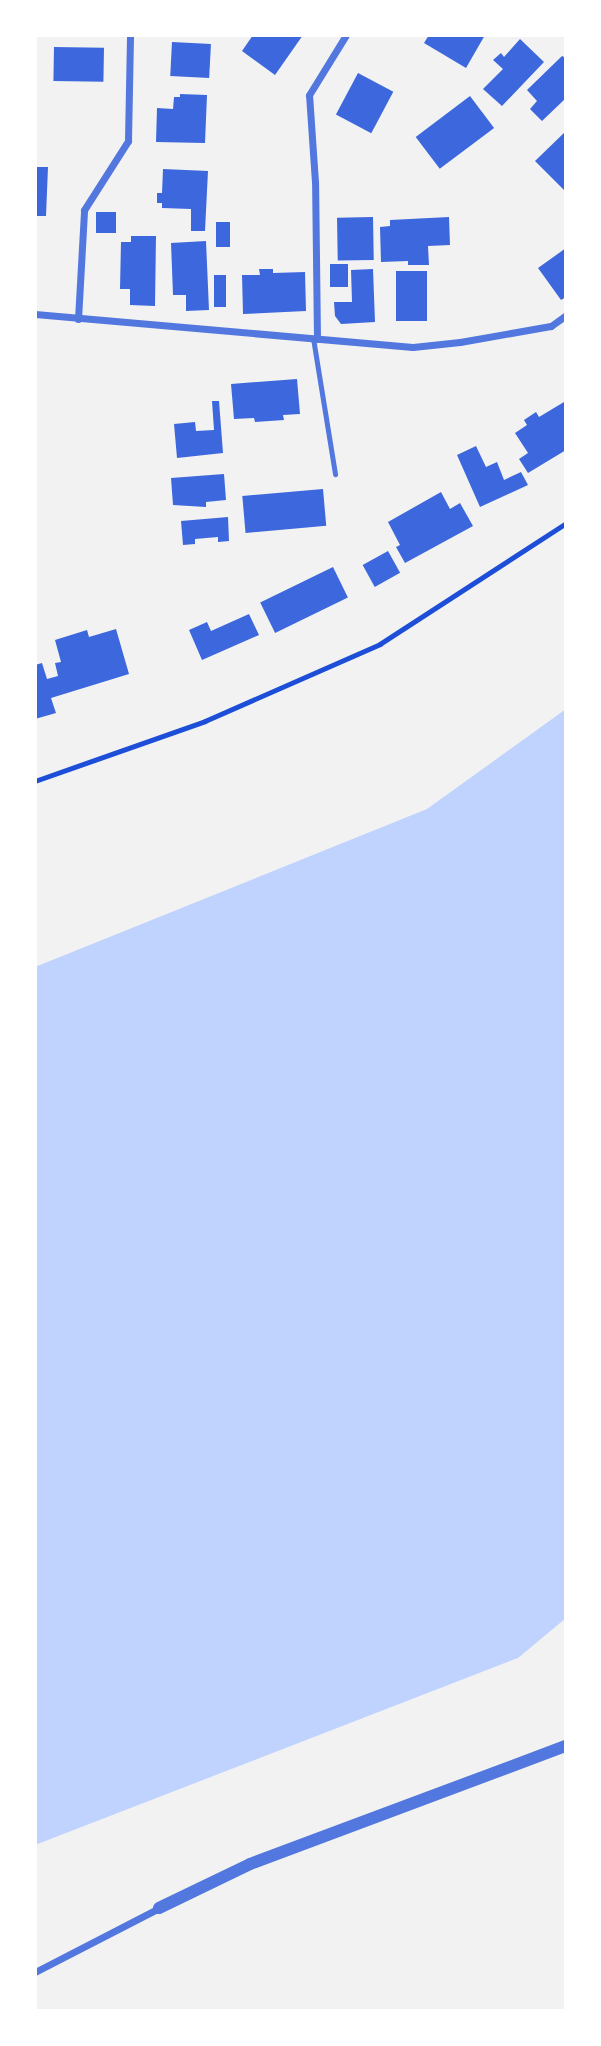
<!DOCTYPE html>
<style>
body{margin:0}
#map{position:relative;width:601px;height:2046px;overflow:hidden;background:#f2f2f2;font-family:Commissioner,sans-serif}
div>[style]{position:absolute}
.water>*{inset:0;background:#bfd3fe}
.building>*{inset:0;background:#3d67dc;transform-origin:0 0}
.path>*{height:4.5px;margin:-2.25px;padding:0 2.25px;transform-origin:2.25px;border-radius:2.25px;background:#1d4ed8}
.service>*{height:5px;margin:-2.5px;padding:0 2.5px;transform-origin:2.5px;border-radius:2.5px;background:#5277de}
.minor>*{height:7px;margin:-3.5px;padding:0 3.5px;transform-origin:3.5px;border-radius:3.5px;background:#5277de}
.tertiary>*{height:12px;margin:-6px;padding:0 6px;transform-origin:6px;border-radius:6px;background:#5277de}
span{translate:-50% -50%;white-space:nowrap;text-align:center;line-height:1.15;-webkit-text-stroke:5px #fff;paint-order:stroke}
.frame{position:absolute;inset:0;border:37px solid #fff;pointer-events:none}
</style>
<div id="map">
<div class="water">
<i style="clip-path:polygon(566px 709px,566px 1618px,518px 1658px,35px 1845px,35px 967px,427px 809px)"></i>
</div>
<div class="building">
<i style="clip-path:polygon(253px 35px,303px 35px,275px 75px,242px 51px)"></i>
<i style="clip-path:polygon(429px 35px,485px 35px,466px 68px,424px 43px)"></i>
<i style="clip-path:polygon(520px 39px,544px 62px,502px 106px,483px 89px,503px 69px,493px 60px,501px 53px,504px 57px)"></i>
<i style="left:172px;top:42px;width:39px;height:34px;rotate:3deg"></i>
<i style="left:54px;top:47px;width:50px;height:34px;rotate:1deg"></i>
<i style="clip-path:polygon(562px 56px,566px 58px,566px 98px,542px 121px,530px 109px,537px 101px,527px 90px)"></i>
<i style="left:358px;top:73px;width:40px;height:47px;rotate:28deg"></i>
<i style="clip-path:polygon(180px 94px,207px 95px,205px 143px,156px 142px,157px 108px,173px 109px,174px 97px,180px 97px)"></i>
<i style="left:470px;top:96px;width:40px;height:68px;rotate:53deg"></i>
<i style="clip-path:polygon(566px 131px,566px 188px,564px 190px,535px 161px)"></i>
<i style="clip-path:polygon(35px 167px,48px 167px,46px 216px,35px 216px)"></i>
<i style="clip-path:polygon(163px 169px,208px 171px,205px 231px,191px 231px,191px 209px,162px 208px,162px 203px,157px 203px,157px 193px,162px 193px)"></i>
<i style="left:96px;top:212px;width:20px;height:21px"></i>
<i style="left:373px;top:217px;width:43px;height:36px;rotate:89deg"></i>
<i style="clip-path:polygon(449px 217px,450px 245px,428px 246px,429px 265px,408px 265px,408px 261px,381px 262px,380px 227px,390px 226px,390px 220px)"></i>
<i style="left:216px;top:222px;width:14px;height:25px"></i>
<i style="clip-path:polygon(131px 236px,156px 236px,155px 306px,130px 305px,130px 289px,120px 289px,121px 242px,131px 242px)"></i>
<i style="clip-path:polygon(206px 241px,209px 310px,186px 311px,186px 295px,173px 295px,171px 243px)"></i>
<i style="clip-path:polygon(566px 248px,566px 297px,561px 300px,538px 268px)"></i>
<i style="left:330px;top:264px;width:18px;height:23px"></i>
<i style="clip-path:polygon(259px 269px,273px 269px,273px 273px,305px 272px,306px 311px,243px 314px,242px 275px,260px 275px)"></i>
<i style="clip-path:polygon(373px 269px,375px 322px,341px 324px,335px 316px,334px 302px,352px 302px,351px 270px)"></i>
<i style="left:396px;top:271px;width:31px;height:50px"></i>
<i style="left:214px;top:275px;width:12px;height:32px"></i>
<i style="clip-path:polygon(297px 379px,300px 414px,283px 415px,284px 420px,255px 422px,254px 418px,234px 419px,231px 384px)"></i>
<i style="clip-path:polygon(212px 401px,219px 401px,223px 453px,177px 458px,174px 424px,195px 422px,196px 431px,214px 430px)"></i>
<i style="clip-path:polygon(564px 402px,566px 450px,528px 473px,519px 459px,528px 453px,515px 433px,527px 425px,524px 420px,536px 412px,539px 417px)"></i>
<i style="clip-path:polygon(476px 446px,486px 467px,497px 462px,504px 480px,521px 472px,528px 485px,480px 507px,457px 455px)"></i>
<i style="clip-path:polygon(224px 474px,226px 500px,206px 502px,206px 507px,173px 505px,171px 478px)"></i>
<i style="left:323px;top:489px;width:37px;height:81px;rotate:85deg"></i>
<i style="clip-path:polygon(441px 492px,450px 509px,460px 503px,473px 526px,405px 563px,396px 547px,400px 545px,388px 522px)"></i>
<i style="clip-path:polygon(228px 517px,229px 541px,218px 542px,218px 537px,195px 539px,195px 544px,183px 545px,181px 521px)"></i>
<i style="left:388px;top:551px;width:25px;height:29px;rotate:61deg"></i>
<i style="left:333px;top:567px;width:34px;height:81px;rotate:64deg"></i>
<i style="clip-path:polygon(249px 614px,259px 635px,202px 660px,189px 630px,207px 622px,211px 631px)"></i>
<i style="clip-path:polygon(116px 629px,129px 674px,51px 698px,56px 713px,35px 719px,35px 665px,42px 663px,47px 679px,58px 676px,55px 663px,61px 662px,55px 640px,87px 630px,89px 637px)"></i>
</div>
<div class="path">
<i style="left:35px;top:781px;width:180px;rotate:-19.4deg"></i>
<i style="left:205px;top:721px;width:191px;rotate:-23.7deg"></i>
<i style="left:380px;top:644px;width:222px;rotate:-33deg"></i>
</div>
<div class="service">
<i style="left:313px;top:338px;width:138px;rotate:80.8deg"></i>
</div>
<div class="minor">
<i style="left:35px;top:314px;width:379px;rotate:5deg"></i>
<i style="left:413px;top:347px;width:47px;rotate:-6.1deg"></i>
<i style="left:460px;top:342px;width:92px;rotate:-10deg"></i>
<i style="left:551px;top:326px;width:19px;rotate:-36deg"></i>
<i style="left:78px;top:319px;width:109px;rotate:-86.8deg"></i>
<i style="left:84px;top:210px;width:82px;rotate:-57.5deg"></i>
<i style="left:128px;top:141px;width:106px;rotate:-88.9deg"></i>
<i style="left:317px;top:339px;width:157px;rotate:-90.7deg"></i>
<i style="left:315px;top:182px;width:87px;rotate:-93.9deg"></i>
<i style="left:309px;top:95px;width:70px;rotate:-58.3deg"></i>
<i style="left:35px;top:1972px;width:140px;rotate:-27.3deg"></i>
</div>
<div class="tertiary">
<i style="left:159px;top:1908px;width:101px;rotate:-25.8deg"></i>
<i style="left:250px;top:1864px;width:337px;rotate:-20.5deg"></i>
</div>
<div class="frame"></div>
</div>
